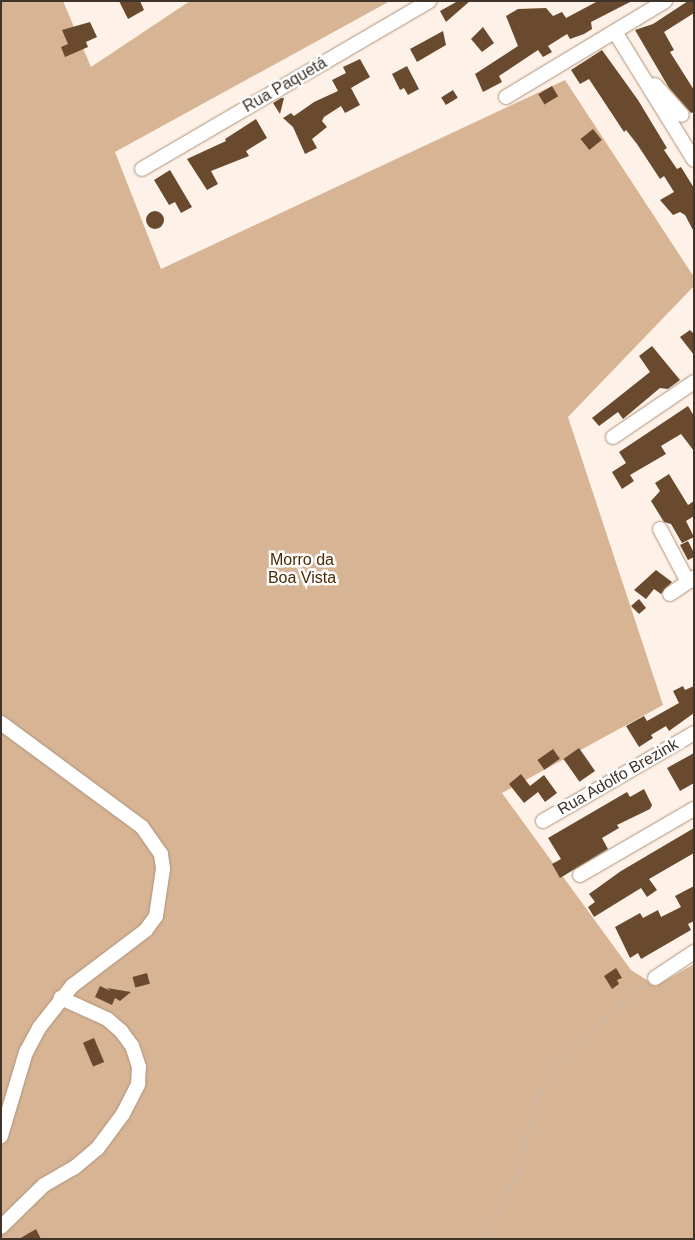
<!DOCTYPE html>
<meta charset="utf-8">
<style>
body{margin:0}
#map{position:relative;width:695px;height:1240px;overflow:hidden;background:#fef2e8;font-family:Arial,sans-serif}
div>[style]{position:absolute}
.forest>*{inset:0;background:#d7b494}
.building>*{inset:0;background:#694a2e;transform-origin:0 0}
.round{border-radius:50%}
.path>*{height:2px;margin-top:-1px;transform-origin:0;background:repeating-linear-gradient(90deg,#c4b8ae 0 2.5px,transparent 0 5px)}
.roads{filter:drop-shadow(0 0 1px #ad927a) drop-shadow(0 0 1px #ad927a)}
.minor>*{height:14px;margin:-7px;padding:0 7px;transform-origin:7px;border-radius:7px;background:#fff}
span{translate:-50% -50%;white-space:nowrap;text-align:center;line-height:1.15;-webkit-text-stroke:5px #fff;paint-order:stroke}
.street-label{font-size:16px;color:#40342a}
.park-label{font-size:16px;color:#4c2901}
.frame{position:absolute;inset:0;border:2px solid #40342a;pointer-events:none}
</style>
<div id="map">
<div class="forest">
<i style="clip-path:polygon(1px 1px,63px 1px,91px 67px,190px 1px,390px 1px,115px 152px,161px 269px,565px 80px,694px 277px,694px 286px,568px 417px,663px 705px,502px 793px,631px 970px,656px 986px,694px 964px,694px 1239px,1px 1239px)"></i>
</div>
<div class="building">
<i style="clip-path:polygon(119px 1px,140px 1px,144px 10px,128px 19px)"></i>
<i style="clip-path:polygon(458px 1px,470px 1px,446px 22px,440px 11px)"></i>
<i style="clip-path:polygon(598px 1px,632px 1px,591px 22px,592px 29px,584px 34px,570px 39px,567px 34px,548px 46px,552px 52px,543px 57px,538px 50px,499px 76px,502px 82px,483px 92px,475px 74px,518px 46px,506px 16px,518px 9px,546px 8px,553px 16px,562px 12px,566px 18px)"></i>
<i style="clip-path:polygon(688px 1px,694px 1px,694px 13px,664px 32px,674px 50px,670px 52px,694px 90px,694px 112px,691px 113px,669px 88px,635px 30px,653px 24px)"></i>
<i style="clip-path:polygon(90px 22px,97px 37px,86px 42px,88px 47px,65px 57px,61px 47px,68px 44px,62px 30px)"></i>
<i style="clip-path:polygon(483px 27px,494px 43px,482px 52px,471px 39px)"></i>
<i style="clip-path:polygon(443px 31px,446px 45px,417px 62px,410px 49px)"></i>
<i style="clip-path:polygon(602px 50px,638px 100px,667px 148px,664px 150px,677px 169px,681px 167px,694px 188px,694px 232px,685px 215px,680px 212px,673px 215px,660px 200px,674px 192px,664px 176px,660px 179px,637px 144px,626px 130px,624px 132px,589px 79px,580px 84px,571px 70px)"></i>
<i style="clip-path:polygon(360px 59px,370px 77px,351px 88px,360px 105px,345px 113px,341px 106px,324px 117px,322px 121px,327px 127px,312px 139px,317px 148px,305px 154px,293px 127px,283px 118px,291px 113px,294px 116px,314px 102px,338px 91px,332px 80px,346px 73px,343px 67px)"></i>
<i style="clip-path:polygon(407px 66px,419px 89px,408px 95px,404px 88px,400px 90px,392px 74px)"></i>
<i style="left:552px;top:86px;width:12px;height:16px;rotate:59deg"></i>
<i style="left:453px;top:90px;width:9px;height:14px;rotate:58deg"></i>
<i style="clip-path:polygon(281px 98px,284px 98px,280px 114px,273px 103px)"></i>
<i style="clip-path:polygon(256px 119px,267px 138px,246px 151px,249px 156px,211px 171px,218px 184px,207px 190px,187px 159px,226px 141px,225px 139px)"></i>
<i style="left:593px;top:129px;width:14px;height:16px;rotate:51deg"></i>
<i style="clip-path:polygon(170px 170px,192px 207px,181px 213px,175px 202px,169px 205px,154px 180px)"></i>
<i class="round" style="left:146px;top:211px;width:18px;height:18px"></i>
<i style="clip-path:polygon(690px 330px,694px 334px,694px 355px,680px 337px)"></i>
<i style="clip-path:polygon(652px 346px,680px 380px,668px 389px,660px 388px,623px 419px,618px 412px,599px 426px,592px 418px,650px 372px,639px 356px)"></i>
<i style="clip-path:polygon(688px 406px,694px 416px,694px 451px,681px 434px,661px 446px,666px 454px,630px 475px,634px 481px,622px 489px,612px 472px,626px 463px,619px 452px)"></i>
<i style="clip-path:polygon(669px 474px,688px 505px,694px 501px,694px 516px,686px 521px,694px 537px,682px 543px,671px 524px,664px 522px,651px 501px,660px 491px,655px 483px)"></i>
<i style="clip-path:polygon(688px 541px,694px 553px,694px 557px,688px 560px,680px 545px)"></i>
<i style="clip-path:polygon(656px 570px,672px 582px,661px 594px,654px 589px,646px 599px,634px 590px)"></i>
<i style="clip-path:polygon(639px 599px,646px 608px,639px 614px,631px 606px)"></i>
<i style="clip-path:polygon(683px 686px,685px 690px,694px 686px,694px 713px,669px 731px,666px 726px,651px 735px,653px 738px,639px 747px,626px 726px,644px 716px,647px 721px,679px 703px,673px 691px)"></i>
<i style="left:579px;top:748px;width:28px;height:19px;rotate:55deg"></i>
<i style="left:553px;top:749px;width:12px;height:19px;rotate:55deg"></i>
<i style="clip-path:polygon(694px 753px,694px 783px,680px 791px,667px 768px)"></i>
<i style="clip-path:polygon(521px 774px,530px 786px,544px 775px,557px 793px,545px 802px,538px 792px,524px 803px,509px 784px)"></i>
<i style="clip-path:polygon(644px 789px,652px 805px,650px 809px,617px 825px,619px 828px,602px 838px,608px 849px,560px 878px,552px 864px,561px 859px,548px 838px,627px 792px,630px 797px)"></i>
<i style="clip-path:polygon(694px 828px,694px 853px,649px 879px,657px 890px,647px 897px,641px 888px,594px 917px,588px 907px,595px 902px,589px 894px,621px 871px)"></i>
<i style="clip-path:polygon(694px 886px,694px 921px,688px 924px,691px 930px,641px 959px,638px 953px,630px 958px,615px 927px,640px 913px,643px 918px,658px 910px,661px 917px,681px 907px,675px 896px)"></i>
<i style="clip-path:polygon(616px 968px,622px 978px,617px 980px,619px 984px,612px 989px,604px 976px)"></i>
<i style="left:147px;top:973px;width:11px;height:15px;rotate:75deg"></i>
<i style="clip-path:polygon(100px 986px,111px 991px,107px 988px,131px 992px,120px 1001px,115px 998px,112px 1005px,95px 997px)"></i>
<i style="left:94px;top:1038px;width:26px;height:12px;rotate:67deg"></i>
<i style="clip-path:polygon(36px 1229px,41px 1239px,19px 1239px)"></i>
</div>
<div class="path">
<i style="left:482px;top:1239px;width:78px;rotate:-60.8deg"></i>
<i style="left:520px;top:1171px;width:69px;rotate:-78.4deg"></i>
<i style="left:534px;top:1103px;width:40px;rotate:-60.3deg"></i>
<i style="left:554px;top:1068px;width:18px;rotate:-52deg"></i>
<i style="left:565px;top:1054px;width:106px;rotate:-40.8deg"></i>
</div>
<div class="roads">
<div class="minor">
<i style="left:615px;top:32px;width:150px;rotate:58.3deg"></i>
<i style="left:655px;top:85px;width:40px;rotate:48deg"></i>
<i style="left:506px;top:97px;width:186px;rotate:-31.1deg"></i>
<i style="left:142px;top:169px;width:333px;rotate:-30.3deg"></i>
<i style="left:613px;top:437px;width:98px;rotate:-34.2deg"></i>
<i style="left:660px;top:529px;width:60px;rotate:62.2deg"></i>
<i style="left:670px;top:594px;width:29px;rotate:-34deg"></i>
<i style="left:1px;top:723px;width:175px;rotate:36.4deg"></i>
<i style="left:142px;top:827px;width:33px;rotate:55deg"></i>
<i style="left:161px;top:854px;width:15px;rotate:82deg"></i>
<i style="left:163px;top:869px;width:48px;rotate:98.5deg"></i>
<i style="left:156px;top:916px;width:17px;rotate:126deg"></i>
<i style="left:146px;top:930px;width:93px;rotate:142.9deg"></i>
<i style="left:72px;top:986px;width:53px;rotate:128.2deg"></i>
<i style="left:39px;top:1028px;width:27px;rotate:118deg"></i>
<i style="left:26px;top:1052px;width:88px;rotate:106.6deg"></i>
<i style="left:543px;top:821px;width:175px;rotate:-30.2deg"></i>
<i style="left:580px;top:875px;width:132px;rotate:-30.1deg"></i>
<i style="left:655px;top:978px;width:47px;rotate:-33.7deg"></i>
<i style="left:1px;top:1227px;width:60px;rotate:-44.3deg"></i>
<i style="left:44px;top:1185px;width:34px;rotate:-30deg"></i>
<i style="left:74px;top:1168px;width:30px;rotate:-40deg"></i>
<i style="left:97px;top:1149px;width:44px;rotate:-53.4deg"></i>
<i style="left:123px;top:1114px;width:34px;rotate:-63deg"></i>
<i style="left:138px;top:1084px;width:17px;rotate:-87deg"></i>
<i style="left:139px;top:1067px;width:22px;rotate:-108deg"></i>
<i style="left:132px;top:1046px;width:19px;rotate:-126deg"></i>
<i style="left:121px;top:1031px;width:18px;rotate:-139deg"></i>
<i style="left:107px;top:1019px;width:51px;rotate:-155.5deg"></i>
</div>
</div>
<div class="street-label">
<span style="left:285px;top:85px;rotate:-30deg">Rua Paquetá</span>
<span style="left:618px;top:777px;rotate:-30deg">Rua Adolfo Brezink</span>
</div>
<div class="park-label">
<span style="left:302px;top:569px">Morro da<br>Boa Vista</span>
</div>
<div class="frame"></div>
</div>
